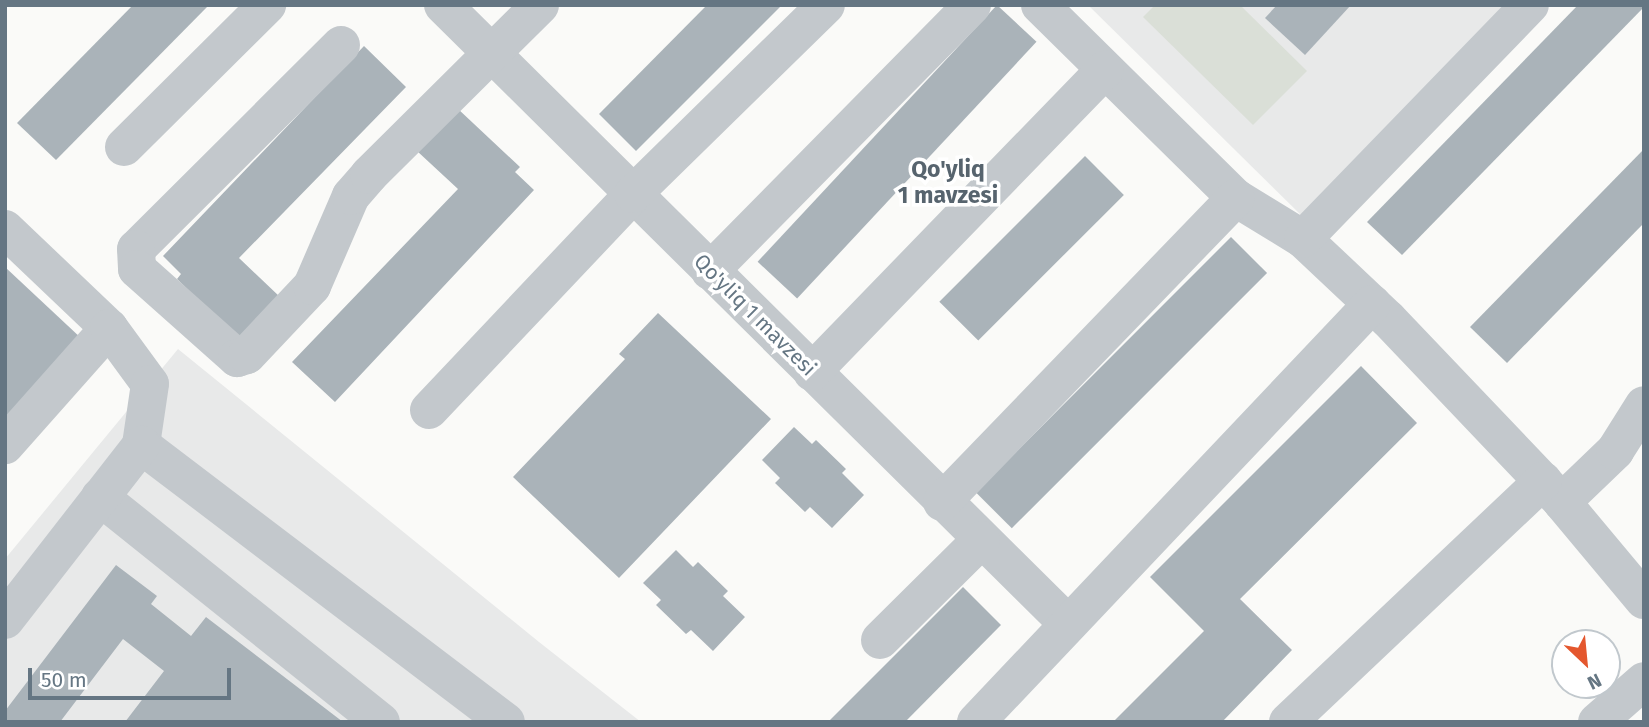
<!DOCTYPE html>
<style>
body{margin:0}
#map{position:relative;width:1649px;height:727px;overflow:hidden;background:#fafaf8;font-family:"Fira Sans",sans-serif}
div>[style]{position:absolute}
.built>*{inset:0;background:#e8e9e9}
.green>*{inset:0;background:#dadfd7}
.building>*{inset:0;background:#aab3b9;transform-origin:0 0}
.minor>*{height:38px;margin:-19px;padding:0 19px;transform-origin:19px;border-radius:19px;background:#c3c8cc}
span{translate:-50% -50%;white-space:nowrap;text-align:center;line-height:1.15;-webkit-text-stroke:7px #fff;paint-order:stroke}
.street-label{font-size:21px;color:#657683}
.neighbourhood-label{font-size:23px;color:#57646e;font-weight:700}
.frame{position:absolute;inset:0;border:7px solid #657683;pointer-events:none}
.north{position:absolute;left:1551px;top:629px;width:70px;height:70px;box-sizing:border-box;background:#fff;border:2px solid #c1c8cd;border-radius:50%;rotate:154deg;font-size:19px;font-weight:700;line-height:28px;text-align:center;color:#657683}
.north::after{content:'';display:block;margin:auto;width:24px;height:32px;background:#e4572e;clip-path:polygon(50% 0,100% 100%,50% 72%,0 100%)}
.scale{position:absolute;left:28px;top:668px;width:203px;height:32px;box-sizing:border-box;border:4px solid #657683;border-top:0;padding-left:9px;font-size:21px;line-height:24px;white-space:nowrap;color:#657683;-webkit-text-stroke:5px #fff;paint-order:stroke}
</style>
<div id="map">
<div class="built">
<i style="clip-path:polygon(1088px 5px,1511px 5px,1308px 222px)"></i>
<i style="clip-path:polygon(178px 349px,539px 642px,641px 722px,5px 722px,5px 559px)"></i>
</div>
<div class="green">
<i style="clip-path:polygon(1155px 5px,1240px 5px,1307px 71px,1253px 125px,1143px 17px)"></i>
</div>
<div class="building">
<i style="clip-path:polygon(133px 5px,209px 5px,56px 160px,17px 123px)"></i>
<i style="clip-path:polygon(707px 5px,782px 5px,636px 151px,599px 114px)"></i>
<i style="left:997px;top:5px;width:54px;height:351px;rotate:43deg"></i>
<i style="clip-path:polygon(1277px 5px,1351px 5px,1305px 55px,1265px 18px)"></i>
<i style="clip-path:polygon(1578px 5px,1644px 7px,1402px 255px,1367px 222px)"></i>
<i style="clip-path:polygon(364px 46px,406px 87px,239px 258px,280px 297px,238px 339px,177px 279px,181px 274px,163px 256px)"></i>
<i style="clip-path:polygon(457px 108px,520px 167px,515px 172px,534px 190px,335px 402px,292px 362px,458px 189px,417px 151px)"></i>
<i style="clip-path:polygon(1644px 149px,1644px 223px,1507px 363px,1470px 327px)"></i>
<i style="left:1085px;top:156px;width:55px;height:206px;rotate:45deg"></i>
<i style="left:1231px;top:237px;width:51px;height:361px;rotate:45deg"></i>
<i style="clip-path:polygon(5px 267px,82px 339px,5px 421px)"></i>
<i style="clip-path:polygon(658px 313px,771px 419px,619px 578px,513px 477px,625px 359px,619px 354px)"></i>
<i style="clip-path:polygon(1361px 366px,1417px 423px,1240px 599px,1292px 650px,1222px 722px,1113px 722px,1204px 631px,1150px 577px)"></i>
<i style="clip-path:polygon(794px 427px,812px 444px,816px 440px,846px 469px,842px 473px,864px 495px,832px 528px,810px 507px,805px 512px,775px 483px,780px 478px,762px 460px)"></i>
<i style="clip-path:polygon(676px 550px,693px 567px,698px 562px,728px 591px,723px 596px,745px 617px,713px 651px,691px 630px,686px 634px,656px 605px,661px 600px,643px 583px)"></i>
<i style="clip-path:polygon(116px 565px,157px 596px,151px 604px,191px 636px,206px 617px,343px 722px,125px 722px,164px 671px,123px 639px,60px 722px,5px 722px,5px 711px)"></i>
<i style="clip-path:polygon(963px 587px,1001px 625px,905px 722px,828px 722px)"></i>
</div>
<div class="minor">
<i style="left:443px;top:5px;width:880px;rotate:44.72deg"></i>
<i style="left:1040px;top:5px;width:275px;rotate:44.6deg"></i>
<i style="left:1236px;top:198px;width:79px;rotate:31.5deg"></i>
<i style="left:1303px;top:239px;width:117px;rotate:43.3deg"></i>
<i style="left:1388px;top:319px;width:253px;rotate:46.4deg"></i>
<i style="left:1562px;top:502px;width:128px;rotate:50.1deg"></i>
<i style="left:341px;top:45px;width:289px;rotate:135.1deg"></i>
<i style="left:136px;top:249px;width:20px;rotate:87deg"></i>
<i style="left:137px;top:269px;width:134px;rotate:41.7deg"></i>
<i style="left:237px;top:358px;width:10px;rotate:-17deg"></i>
<i style="left:247px;top:355px;width:95px;rotate:-46.7deg"></i>
<i style="left:312px;top:286px;width:98px;rotate:-66.6deg"></i>
<i style="left:351px;top:196px;width:28px;rotate:-49deg"></i>
<i style="left:369px;top:175px;width:241px;rotate:-44.8deg"></i>
<i style="left:124px;top:147px;width:202px;rotate:-44.8deg"></i>
<i style="left:5px;top:229px;width:144px;rotate:43.6deg"></i>
<i style="left:109px;top:328px;width:157px;rotate:131.6deg"></i>
<i style="left:1303px;top:239px;width:326px;rotate:-45.9deg"></i>
<i style="left:710px;top:271px;width:373px;rotate:-45.4deg"></i>
<i style="left:109px;top:328px;width:69px;rotate:53.8deg"></i>
<i style="left:150px;top:384px;width:62px;rotate:98.4deg"></i>
<i style="left:141px;top:445px;width:458px;rotate:37.2deg"></i>
<i style="left:812px;top:372px;width:421px;rotate:-45.9deg"></i>
<i style="left:429px;top:410px;width:297px;rotate:-46.6deg"></i>
<i style="left:633px;top:194px;width:270px;rotate:-44.4deg"></i>
<i style="left:100px;top:497px;width:360px;rotate:38.7deg"></i>
<i style="left:942px;top:502px;width:423px;rotate:-46deg"></i>
<i style="left:1562px;top:502px;width:74px;rotate:-43.9deg"></i>
<i style="left:1615px;top:451px;width:54px;rotate:-57.8deg"></i>
<i style="left:5px;top:620px;width:222px;rotate:-52.1deg"></i>
<i style="left:880px;top:640px;width:142px;rotate:-44.7deg"></i>
<i style="left:976px;top:722px;width:576px;rotate:-46.55deg"></i>
<i style="left:1288px;top:722px;width:351px;rotate:-43.4deg"></i>
<i style="left:1597px;top:722px;width:62px;rotate:-41.1deg"></i>
</div>
<div class="street-label">
<span style="left:755px;top:315px;rotate:45deg">Qo'yliq 1 mavzesi</span>
</div>
<div class="neighbourhood-label">
<span style="left:948px;top:182px">Qo'yliq<br>1 mavzesi</span>
</div>
<div class="frame"></div>
<div class="north">N</div>
<div class="scale">50 m</div>
</div>
